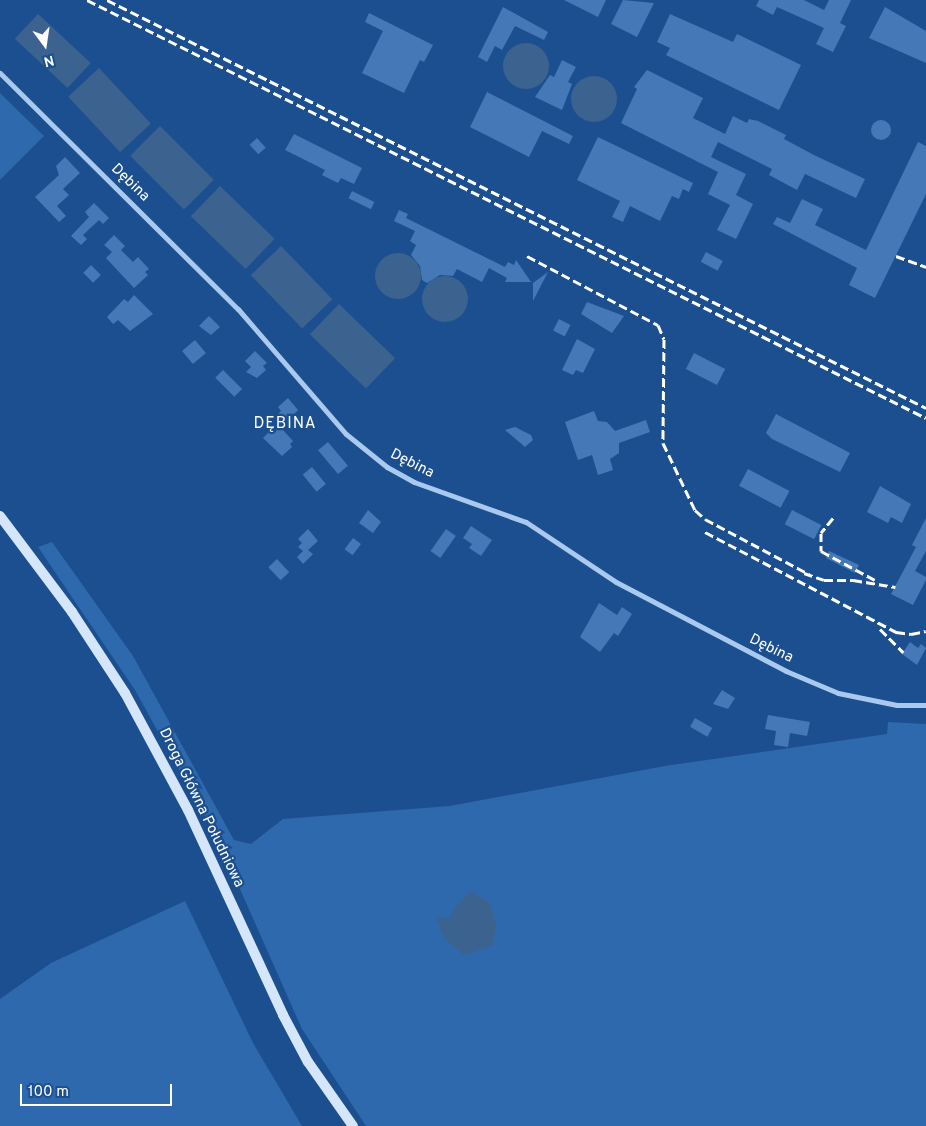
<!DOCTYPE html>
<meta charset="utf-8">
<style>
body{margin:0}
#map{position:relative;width:926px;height:1126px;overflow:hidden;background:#1b4f8f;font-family:Overpass,sans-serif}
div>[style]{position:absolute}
.green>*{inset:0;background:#2e69ad}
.water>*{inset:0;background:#3c6290;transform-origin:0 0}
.round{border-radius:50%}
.building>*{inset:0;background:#4478b7;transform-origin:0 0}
.minor>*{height:5px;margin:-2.5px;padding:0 2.5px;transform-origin:2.5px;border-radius:2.5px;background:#a9c9ee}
.secondary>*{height:10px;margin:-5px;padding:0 5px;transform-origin:5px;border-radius:5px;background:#d6e6fa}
.rail>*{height:3px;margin-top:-1.5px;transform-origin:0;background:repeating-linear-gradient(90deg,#fff 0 9px,transparent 0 13px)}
span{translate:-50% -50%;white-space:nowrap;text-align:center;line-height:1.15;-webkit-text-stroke:4.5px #1b4f8f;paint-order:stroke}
.street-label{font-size:15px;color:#fff}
.neighbourhood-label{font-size:16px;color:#fff;letter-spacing:1px}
.north{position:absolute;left:20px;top:20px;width:50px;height:50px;-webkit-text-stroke:4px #1b4f8f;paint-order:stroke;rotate:166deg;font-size:14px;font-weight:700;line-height:20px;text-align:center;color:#fff}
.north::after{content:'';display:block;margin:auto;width:18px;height:22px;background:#fff;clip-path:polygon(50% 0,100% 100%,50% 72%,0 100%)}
.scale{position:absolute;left:20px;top:1084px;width:152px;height:22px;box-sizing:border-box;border:2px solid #fff;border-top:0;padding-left:6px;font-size:15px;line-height:18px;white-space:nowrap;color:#fff;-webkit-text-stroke:4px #1b4f8f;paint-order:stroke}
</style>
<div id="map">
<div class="green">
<i style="clip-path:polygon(0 93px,44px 136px,0 180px)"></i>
<i style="clip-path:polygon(52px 542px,133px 656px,234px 840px,251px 844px,283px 819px,450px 806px,665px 766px,887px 734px,888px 722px,926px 724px,926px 1126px,366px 1126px,302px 1029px,220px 844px,135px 690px,38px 547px)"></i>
<i style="clip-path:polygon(185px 901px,253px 1043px,302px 1126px,0 1126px,0 999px,51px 963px)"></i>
</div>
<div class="water">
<i style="left:38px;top:14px;width:72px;height:34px;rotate:43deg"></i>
<i class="round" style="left:503px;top:43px;width:46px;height:46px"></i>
<i style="left:99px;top:68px;width:76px;height:42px;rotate:47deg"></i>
<i class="round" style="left:571px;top:76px;width:46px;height:46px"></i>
<i style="left:160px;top:126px;width:76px;height:42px;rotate:45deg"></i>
<i style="left:220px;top:186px;width:76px;height:42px;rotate:44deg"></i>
<i style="left:281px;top:246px;width:74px;height:42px;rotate:46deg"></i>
<i class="round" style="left:375px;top:253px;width:46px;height:46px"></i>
<i class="round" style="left:422px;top:276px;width:46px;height:46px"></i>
<i style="left:339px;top:304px;width:78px;height:42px;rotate:44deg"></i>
<i style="clip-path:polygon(471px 891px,490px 903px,496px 925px,493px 945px,464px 955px,444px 938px,436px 917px,449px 919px,456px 905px)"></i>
</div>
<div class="building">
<i style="clip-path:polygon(564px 0,606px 0,598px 17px)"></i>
<i style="clip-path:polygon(623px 0,654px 3px,637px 37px,611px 24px)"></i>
<i style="clip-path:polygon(759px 0,804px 0,824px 10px,829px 0,851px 0,840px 23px,846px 26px,833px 52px,816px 44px,824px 28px,777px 7px,773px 15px,756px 6px)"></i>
<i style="clip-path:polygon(503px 7px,548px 32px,544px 40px,515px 26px,502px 50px,495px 46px,487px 62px,478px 57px)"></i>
<i style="clip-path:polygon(885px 7px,926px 31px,926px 63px,869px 38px)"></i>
<i style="clip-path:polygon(369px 13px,433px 45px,424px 62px,420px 60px,404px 93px,362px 73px,383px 31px,365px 22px)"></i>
<i style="clip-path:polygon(670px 14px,733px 42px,737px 34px,801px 65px,779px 110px,666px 55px,670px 48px,657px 42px)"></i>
<i style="clip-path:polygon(562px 60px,576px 67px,568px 82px,572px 84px,562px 110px,535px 97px,550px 75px,554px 77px)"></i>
<i style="clip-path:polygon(647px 70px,703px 98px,693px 118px,725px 134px,733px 116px,747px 123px,749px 119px,758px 121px,786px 135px,784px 139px,814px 155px,865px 179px,856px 198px,805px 174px,797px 190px,769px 175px,772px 169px,718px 142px,711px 157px,746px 174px,736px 195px,753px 204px,736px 239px,717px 230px,730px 205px,708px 194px,718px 172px,621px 123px,637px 89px,634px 87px)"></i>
<i style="clip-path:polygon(487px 92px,573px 136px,569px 144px,542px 131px,529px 157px,470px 127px)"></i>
<i class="round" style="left:871px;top:120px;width:20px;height:20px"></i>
<i style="clip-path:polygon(294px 134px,362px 168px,354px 184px,341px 178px,338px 183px,322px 175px,325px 170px,285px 150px)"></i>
<i style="clip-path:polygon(598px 137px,693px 183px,689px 192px,683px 189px,679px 199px,672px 196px,660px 221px,630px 206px,623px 222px,612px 217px,620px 201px,577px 180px)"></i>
<i style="left:257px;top:138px;width:13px;height:10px;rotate:48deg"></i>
<i style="clip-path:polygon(918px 142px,926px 146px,926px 194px,875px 298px,849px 285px,857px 268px,773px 224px,777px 217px,790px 223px,802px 199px,823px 209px,815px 225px,866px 250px)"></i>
<i style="clip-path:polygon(65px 157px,80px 173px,63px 189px,69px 195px,57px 206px,66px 216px,59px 222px,35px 197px,59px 175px,56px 166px)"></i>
<i style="left:352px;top:191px;width:25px;height:8px;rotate:26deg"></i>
<i style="clip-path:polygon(94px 203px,109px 218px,103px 224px,99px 220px,83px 235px,87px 239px,81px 245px,71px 236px,89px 217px,85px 212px)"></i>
<i style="clip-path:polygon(399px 210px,408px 214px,406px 218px,505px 267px,508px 262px,514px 265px,516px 260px,531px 282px,505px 282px,507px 278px,489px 268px,482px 282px,457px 269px,453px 276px,440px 275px,427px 283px,422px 280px,420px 266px,411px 255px,416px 245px,410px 241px,415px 231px,394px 221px)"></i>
<i style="clip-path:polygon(114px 235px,125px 246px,121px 250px,133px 262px,138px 257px,149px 269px,145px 272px,148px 275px,134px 288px,106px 258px,112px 252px,104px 245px)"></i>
<i style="left:706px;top:252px;width:19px;height:11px;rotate:28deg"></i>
<i style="left:91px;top:265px;width:14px;height:11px;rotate:45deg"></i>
<i style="clip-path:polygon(548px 272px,533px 301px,533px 283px)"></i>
<i style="clip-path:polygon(134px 295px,153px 314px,130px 331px,118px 320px,113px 324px,107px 317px,124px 299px,128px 302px)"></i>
<i style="clip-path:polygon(587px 302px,624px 316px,612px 333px,581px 314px)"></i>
<i style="clip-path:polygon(209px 316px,220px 327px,211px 335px,199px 326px)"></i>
<i style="left:559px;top:319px;width:13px;height:13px;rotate:27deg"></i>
<i style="clip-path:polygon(577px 339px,595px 349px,583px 373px,576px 370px,573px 375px,562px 370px)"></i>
<i style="left:195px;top:340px;width:17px;height:17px;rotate:50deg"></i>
<i style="clip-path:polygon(255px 351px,267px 363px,263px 366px,266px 370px,257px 378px,246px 372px,251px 367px,245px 361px)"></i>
<i style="left:694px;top:353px;width:35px;height:18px;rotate:27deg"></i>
<i style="left:223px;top:370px;width:27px;height:11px;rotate:45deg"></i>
<i style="clip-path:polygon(288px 398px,298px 410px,294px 414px,296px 416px,282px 429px,293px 441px,290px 444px,292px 447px,282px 456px,263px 438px,279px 422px,275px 417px,281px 411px,278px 407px)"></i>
<i style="clip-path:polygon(594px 411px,598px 421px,607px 422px,615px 431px,646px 420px,650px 432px,619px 443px,619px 453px,610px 459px,613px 470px,598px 475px,592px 455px,578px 460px,565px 422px)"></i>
<i style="clip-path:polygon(776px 414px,850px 453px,840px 472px,772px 439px,766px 433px)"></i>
<i style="clip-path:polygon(515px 427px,531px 435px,533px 440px,525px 447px,505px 430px)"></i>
<i style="left:328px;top:442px;width:31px;height:13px;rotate:50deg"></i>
<i style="left:312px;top:467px;width:22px;height:12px;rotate:51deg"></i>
<i style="left:748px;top:469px;width:47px;height:19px;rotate:28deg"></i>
<i style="clip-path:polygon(880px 486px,911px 504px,902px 523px,891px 517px,888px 523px,867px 512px)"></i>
<i style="clip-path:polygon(368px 510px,381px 522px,373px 533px,359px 523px)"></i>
<i style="left:792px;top:510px;width:33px;height:16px;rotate:27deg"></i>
<i style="clip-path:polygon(926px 518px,926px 551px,915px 571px,926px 577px,926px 580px,913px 605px,891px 594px,916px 547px,912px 545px)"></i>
<i style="clip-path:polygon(471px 526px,492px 540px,481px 556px,469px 548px,472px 544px,463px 538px)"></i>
<i style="clip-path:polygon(308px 529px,318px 541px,308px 550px,313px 554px,303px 564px,297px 557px,303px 551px,298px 547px,302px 543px,298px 539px)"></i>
<i style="left:446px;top:529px;width:12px;height:27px;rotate:35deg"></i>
<i style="left:353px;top:538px;width:10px;height:14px;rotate:37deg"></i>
<i style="clip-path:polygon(829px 551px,859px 565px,855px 573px,826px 558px)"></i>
<i style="left:277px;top:559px;width:18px;height:12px;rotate:47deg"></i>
<i style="clip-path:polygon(599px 603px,617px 615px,622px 607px,632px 614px,618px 636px,614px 633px,600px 652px,580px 637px)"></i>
<i style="clip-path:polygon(910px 642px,918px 648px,921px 644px,926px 648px,917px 665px,902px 654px)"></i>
<i style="clip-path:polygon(722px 690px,735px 698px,728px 709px,713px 704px)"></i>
<i style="clip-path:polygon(768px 715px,810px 722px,807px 736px,790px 733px,788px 747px,774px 745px,776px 731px,765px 729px)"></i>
<i style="left:695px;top:718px;width:20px;height:10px;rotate:30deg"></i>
</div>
<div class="minor">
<i style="left:0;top:73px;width:335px;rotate:44.8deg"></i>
<i style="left:238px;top:309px;width:165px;rotate:49.2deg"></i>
<i style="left:346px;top:434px;width:53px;rotate:38.8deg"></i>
<i style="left:387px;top:467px;width:31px;rotate:29deg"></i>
<i style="left:414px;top:482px;width:119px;rotate:19.7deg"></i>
<i style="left:526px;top:522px;width:108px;rotate:33.7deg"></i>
<i style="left:616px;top:582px;width:192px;rotate:27.6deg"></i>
<i style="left:786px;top:671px;width:56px;rotate:22.9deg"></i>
<i style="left:838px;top:693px;width:60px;rotate:11.5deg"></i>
<i style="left:897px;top:705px;width:29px"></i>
</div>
<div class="secondary">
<i style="left:0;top:516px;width:120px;rotate:53.1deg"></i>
<i style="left:72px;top:612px;width:97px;rotate:56.8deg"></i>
<i style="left:125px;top:693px;width:133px;rotate:61.7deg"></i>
<i style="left:188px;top:810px;width:226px;rotate:65.1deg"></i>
<i style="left:283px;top:1015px;width:53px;rotate:62deg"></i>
<i style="left:308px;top:1062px;width:78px;rotate:54.9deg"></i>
</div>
<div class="rail">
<i style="left:87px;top:0;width:937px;rotate:26.48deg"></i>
<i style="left:107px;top:0;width:915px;rotate:26.48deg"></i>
<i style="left:527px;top:256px;width:148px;rotate:27.8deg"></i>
<i style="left:658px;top:325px;width:15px;rotate:67deg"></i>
<i style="left:664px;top:339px;width:104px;rotate:90.6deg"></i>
<i style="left:663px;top:443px;width:74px;rotate:64.5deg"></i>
<i style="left:695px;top:510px;width:13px;rotate:42deg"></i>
<i style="left:705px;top:519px;width:118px;rotate:27.9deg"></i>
<i style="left:896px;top:256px;width:32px;rotate:20deg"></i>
<i style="left:833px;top:518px;width:19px;rotate:129deg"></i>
<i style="left:821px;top:533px;width:18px;rotate:90deg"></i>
<i style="left:821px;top:551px;width:61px;rotate:28.2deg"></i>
<i style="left:705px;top:532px;width:216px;rotate:27.6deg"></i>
<i style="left:896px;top:632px;width:15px;rotate:8deg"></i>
<i style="left:911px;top:634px;width:15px;rotate:-11deg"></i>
<i style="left:804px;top:573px;width:21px;rotate:19deg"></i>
<i style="left:824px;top:580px;width:29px"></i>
<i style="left:853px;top:580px;width:43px;rotate:9.5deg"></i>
<i style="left:880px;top:629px;width:33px;rotate:45deg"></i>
</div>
<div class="street-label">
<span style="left:130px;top:183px;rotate:44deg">Dębina</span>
<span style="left:412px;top:464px;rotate:27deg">Dębina</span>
<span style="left:771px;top:649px;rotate:26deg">Dębina</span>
<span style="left:201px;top:808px;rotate:64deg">Droga Główna Południowa</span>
</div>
<div class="neighbourhood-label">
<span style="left:285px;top:424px">DĘBINA</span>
</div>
<div class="north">N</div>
<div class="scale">100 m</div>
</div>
